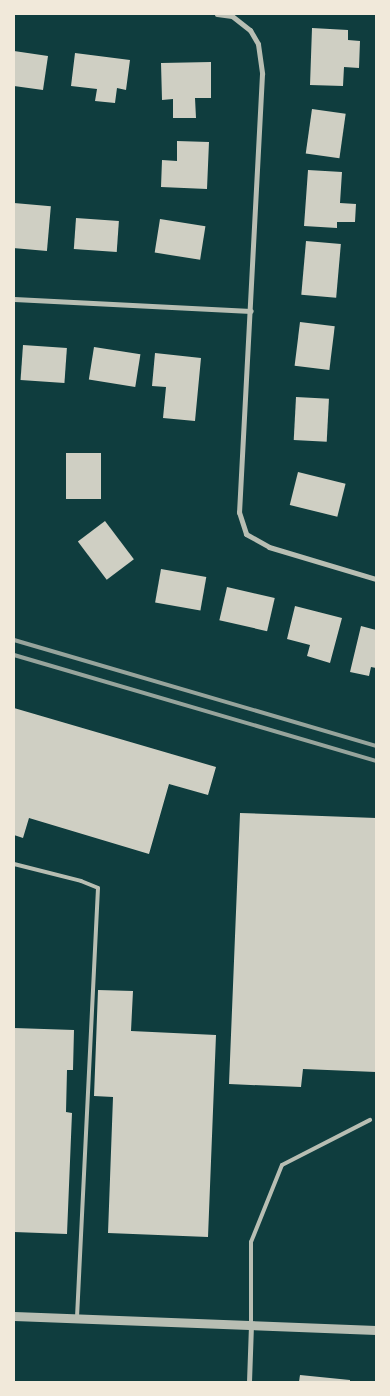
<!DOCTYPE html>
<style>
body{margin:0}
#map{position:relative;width:390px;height:1396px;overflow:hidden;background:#0f3d3e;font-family:"Fira Sans Condensed",sans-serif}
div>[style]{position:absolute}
.building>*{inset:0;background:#cfcfc3;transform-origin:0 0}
.service>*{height:4px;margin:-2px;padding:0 2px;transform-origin:2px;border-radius:2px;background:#b8beb3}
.minor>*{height:5px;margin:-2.5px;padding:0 2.5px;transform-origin:2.5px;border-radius:2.5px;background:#b8beb3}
.tertiary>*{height:9px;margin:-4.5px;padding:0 4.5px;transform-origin:4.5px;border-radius:4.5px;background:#b8beb3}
.rail>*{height:4px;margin:-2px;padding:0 2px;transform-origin:2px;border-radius:2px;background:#97a49c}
span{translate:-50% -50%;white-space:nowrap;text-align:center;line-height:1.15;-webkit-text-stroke:5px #f1e9da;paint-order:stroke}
.frame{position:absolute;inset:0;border:15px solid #f1e9da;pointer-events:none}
</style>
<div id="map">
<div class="building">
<i style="clip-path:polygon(312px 28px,348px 30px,348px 40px,360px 41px,359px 68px,344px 67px,343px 86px,310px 85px)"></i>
<i style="clip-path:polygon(14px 51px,48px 56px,43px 90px,14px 86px)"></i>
<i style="clip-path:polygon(75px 53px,130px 60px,126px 90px,117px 88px,115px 103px,95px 101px,97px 89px,71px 86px)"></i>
<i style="clip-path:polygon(211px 62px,211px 98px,195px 98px,196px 118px,173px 118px,173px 99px,162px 100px,161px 63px)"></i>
<i style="left:312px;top:109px;width:34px;height:45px;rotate:8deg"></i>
<i style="clip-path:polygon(177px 141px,209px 142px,207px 189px,161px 187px,162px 160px,177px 161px)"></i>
<i style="clip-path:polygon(308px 170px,342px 172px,340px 203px,356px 204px,355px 222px,337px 222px,337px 228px,304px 226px)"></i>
<i style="left:14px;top:203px;width:37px;height:45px;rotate:5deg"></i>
<i style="left:76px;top:218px;width:43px;height:31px;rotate:4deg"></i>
<i style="left:160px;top:219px;width:46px;height:34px;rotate:9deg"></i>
<i style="left:306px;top:241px;width:35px;height:54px;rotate:5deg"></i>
<i style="left:300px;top:322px;width:35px;height:44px;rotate:7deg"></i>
<i style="left:23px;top:345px;width:44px;height:35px;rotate:4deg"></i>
<i style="left:94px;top:347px;width:47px;height:33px;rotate:9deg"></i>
<i style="clip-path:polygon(155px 353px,201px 358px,195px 421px,163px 418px,166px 387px,152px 386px)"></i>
<i style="left:296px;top:397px;width:33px;height:43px;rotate:3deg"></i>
<i style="left:66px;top:453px;width:35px;height:46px"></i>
<i style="left:298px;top:472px;width:49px;height:34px;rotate:14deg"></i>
<i style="left:105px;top:521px;width:48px;height:34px;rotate:53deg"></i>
<i style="left:161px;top:569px;width:46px;height:34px;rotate:10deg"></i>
<i style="left:227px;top:587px;width:49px;height:34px;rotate:13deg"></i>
<i style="clip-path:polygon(295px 606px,342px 618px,330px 663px,307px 656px,310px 645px,287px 639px)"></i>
<i style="clip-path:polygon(361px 626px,376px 630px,376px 668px,371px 667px,369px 676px,350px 672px)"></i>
<i style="clip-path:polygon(14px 708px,216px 767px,208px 795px,169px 784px,149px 854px,29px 818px,23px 838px,14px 835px)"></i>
<i style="clip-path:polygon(240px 813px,376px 818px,376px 1072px,303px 1069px,301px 1087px,229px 1084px)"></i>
<i style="clip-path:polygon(98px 990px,133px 991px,131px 1031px,216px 1035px,208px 1237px,108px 1233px,113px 1097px,94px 1096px)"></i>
<i style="clip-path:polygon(14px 1028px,74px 1030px,73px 1070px,67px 1070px,66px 1112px,72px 1113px,67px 1234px,14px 1232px)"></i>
<i style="clip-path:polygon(300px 1375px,350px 1380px,350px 1382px,299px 1382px)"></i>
</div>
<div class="service">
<i style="left:14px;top:864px;width:69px;rotate:14.2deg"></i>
<i style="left:81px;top:881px;width:18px;rotate:22deg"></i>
<i style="left:98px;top:888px;width:431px;rotate:92.8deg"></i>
<i style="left:251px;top:1325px;width:83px;rotate:-90deg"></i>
<i style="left:251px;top:1242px;width:83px;rotate:-68.1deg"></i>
<i style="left:282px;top:1165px;width:99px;rotate:-27.1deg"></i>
</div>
<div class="minor">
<i style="left:217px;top:14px;width:15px;rotate:8deg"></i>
<i style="left:232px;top:16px;width:23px;rotate:38deg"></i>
<i style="left:250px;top:30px;width:16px;rotate:60deg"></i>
<i style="left:258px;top:44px;width:30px;rotate:82deg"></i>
<i style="left:262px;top:74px;width:439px;rotate:93deg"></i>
<i style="left:239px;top:512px;width:23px;rotate:72deg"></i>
<i style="left:246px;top:534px;width:26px;rotate:29deg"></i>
<i style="left:269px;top:547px;width:112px;rotate:16.7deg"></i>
<i style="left:14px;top:299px;width:237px;rotate:2.9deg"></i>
<i style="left:249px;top:1382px;width:57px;rotate:-88deg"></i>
</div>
<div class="tertiary">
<i style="left:14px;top:1316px;width:362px;rotate:2.2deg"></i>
</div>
<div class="rail">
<i style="left:14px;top:640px;width:377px;rotate:16.3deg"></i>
<i style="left:14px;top:655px;width:377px;rotate:16.3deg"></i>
</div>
<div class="frame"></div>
</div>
